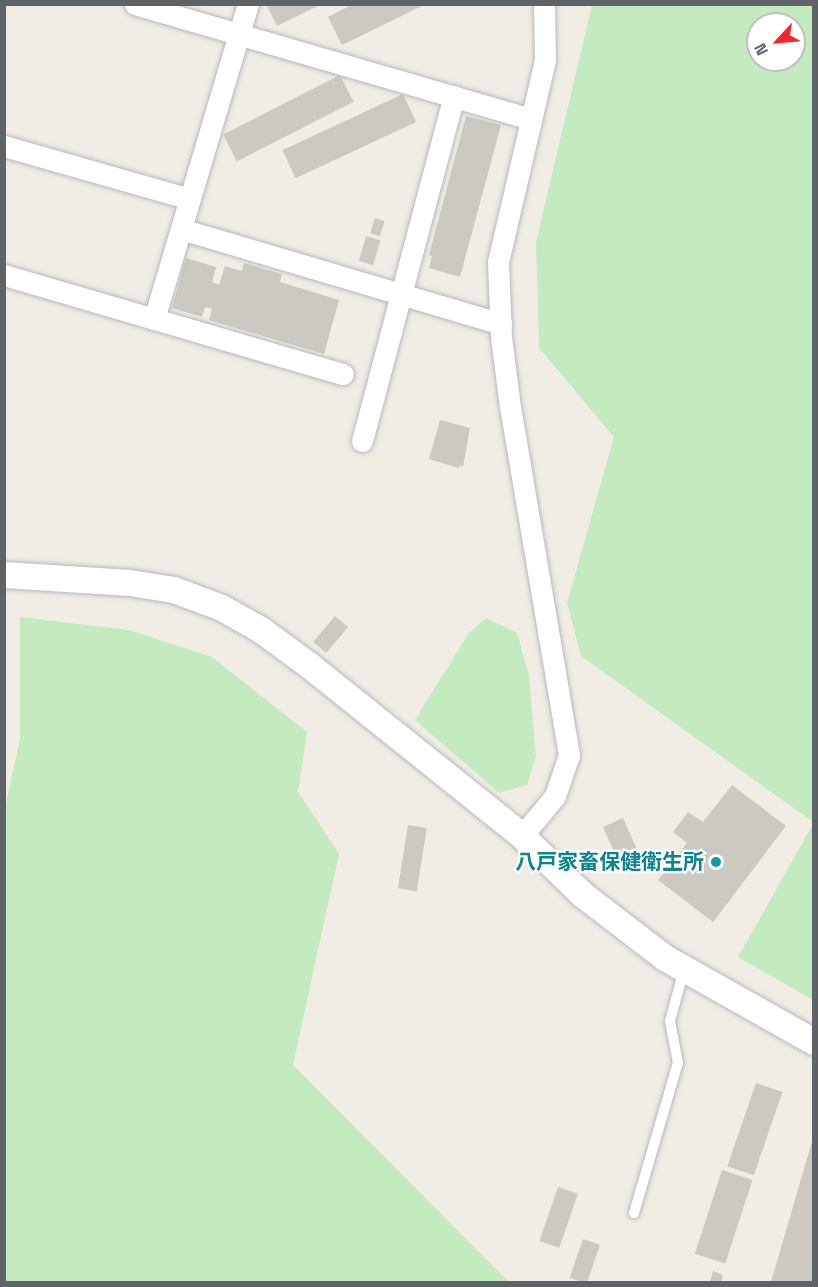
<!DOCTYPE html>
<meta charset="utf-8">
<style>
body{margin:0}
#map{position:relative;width:818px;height:1287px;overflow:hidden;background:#f1ede5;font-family:"Space Grotesk","Noto Sans JP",sans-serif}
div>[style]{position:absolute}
.green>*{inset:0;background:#c4eac0}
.building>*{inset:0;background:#ccc8c2;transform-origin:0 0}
.roads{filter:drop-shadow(0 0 2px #b6b9bd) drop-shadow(0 0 2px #b6b9bd)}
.service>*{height:10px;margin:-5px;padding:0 5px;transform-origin:5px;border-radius:5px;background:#fff}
.minor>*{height:21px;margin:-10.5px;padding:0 10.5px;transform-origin:10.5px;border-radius:10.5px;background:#fff}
.tertiary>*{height:26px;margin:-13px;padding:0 13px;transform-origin:13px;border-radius:13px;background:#fff}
.dots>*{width:16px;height:16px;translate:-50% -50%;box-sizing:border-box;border:3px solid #fff;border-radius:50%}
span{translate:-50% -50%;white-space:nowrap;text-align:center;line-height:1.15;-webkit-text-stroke:4.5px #fff;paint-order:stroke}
.culture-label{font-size:21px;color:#0d838f;font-weight:700}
.right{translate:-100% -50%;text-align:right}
.frame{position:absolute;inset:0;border:6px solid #5d6367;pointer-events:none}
.north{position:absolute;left:746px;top:12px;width:60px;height:60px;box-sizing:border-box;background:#fff;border:2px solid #bec1c2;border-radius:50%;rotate:244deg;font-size:16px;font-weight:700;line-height:24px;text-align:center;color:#5d6367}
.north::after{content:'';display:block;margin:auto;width:21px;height:27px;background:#f9232a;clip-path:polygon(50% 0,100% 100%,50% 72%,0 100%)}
</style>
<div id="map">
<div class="green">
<i style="clip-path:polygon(evenodd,592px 5px,813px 5px,813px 822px,581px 656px,567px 603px,614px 437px,539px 348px,536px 242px,592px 5px,758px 24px,794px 24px,794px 60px,758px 60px,758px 24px)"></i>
<i style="clip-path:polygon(20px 617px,129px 630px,212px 657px,307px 732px,298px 792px,339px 854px,293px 1065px,509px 1282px,5px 1282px,4px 812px,20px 739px)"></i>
<i style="clip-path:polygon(486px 618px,517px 633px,529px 675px,536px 756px,527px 785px,499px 793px,415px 720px,469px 633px)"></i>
<i style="clip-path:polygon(813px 824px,813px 1000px,738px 957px)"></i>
</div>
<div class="building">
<i style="clip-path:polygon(266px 4px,322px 4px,277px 26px)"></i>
<i style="clip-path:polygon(353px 4px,426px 4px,342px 45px,328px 17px)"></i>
<i style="left:340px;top:75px;width:30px;height:131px;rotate:63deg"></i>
<i style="left:403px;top:94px;width:31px;height:133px;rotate:65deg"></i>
<i style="clip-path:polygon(466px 116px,501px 125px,460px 277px,429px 268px,432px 256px,429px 255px)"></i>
<i style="left:375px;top:218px;width:10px;height:16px;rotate:17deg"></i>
<i style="left:366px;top:236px;width:15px;height:26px;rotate:16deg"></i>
<i style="clip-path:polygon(186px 258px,216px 267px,212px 282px,219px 285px,225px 266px,242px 271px,244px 263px,282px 274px,280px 282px,339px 300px,324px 354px,209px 320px,212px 309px,205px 307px,202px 317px,172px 308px)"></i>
<i style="clip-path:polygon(440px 420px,470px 428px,463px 467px,460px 465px,459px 468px,429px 459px)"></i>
<i style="left:335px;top:616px;width:17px;height:34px;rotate:40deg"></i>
<i style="clip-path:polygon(732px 785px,786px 826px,713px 922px,658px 880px,687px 843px,673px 832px,688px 812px,703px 822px)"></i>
<i style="left:623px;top:818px;width:43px;height:22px;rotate:66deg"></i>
<i style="left:408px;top:825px;width:19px;height:64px;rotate:9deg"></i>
<i style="left:756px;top:1083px;width:28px;height:88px;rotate:19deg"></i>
<i style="clip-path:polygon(813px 1138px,814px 1282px,771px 1282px)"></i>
<i style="left:722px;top:1170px;width:32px;height:88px;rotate:18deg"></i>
<i style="left:558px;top:1187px;width:21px;height:57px;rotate:19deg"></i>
<i style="left:583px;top:1239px;width:18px;height:41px;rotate:19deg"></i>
<i style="clip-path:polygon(713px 1271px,723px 1275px,721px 1282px,710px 1282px)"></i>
</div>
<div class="roads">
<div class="service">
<i style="left:634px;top:1213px;width:156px;rotate:-73.7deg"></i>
<i style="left:678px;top:1063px;width:43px;rotate:-100.8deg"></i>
<i style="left:670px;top:1021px;width:54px;rotate:-74.9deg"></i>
</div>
<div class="minor">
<i style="left:135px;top:4px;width:412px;rotate:16.2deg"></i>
<i style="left:4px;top:146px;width:193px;rotate:15.9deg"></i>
<i style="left:181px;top:229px;width:334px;rotate:16.5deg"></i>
<i style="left:4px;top:275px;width:353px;rotate:16.3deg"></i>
<i style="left:154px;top:319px;width:329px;rotate:-73.4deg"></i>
<i style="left:362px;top:441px;width:357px;rotate:-75.1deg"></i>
<i style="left:522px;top:836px;width:52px;rotate:-50.5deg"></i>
<i style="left:555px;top:796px;width:43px;rotate:-71.1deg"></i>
<i style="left:569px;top:755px;width:353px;rotate:-99.6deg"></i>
<i style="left:510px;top:407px;width:71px;rotate:-97.3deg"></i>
<i style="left:501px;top:337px;width:75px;rotate:-92.3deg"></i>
<i style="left:498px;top:262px;width:207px;rotate:-76.9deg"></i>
<i style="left:545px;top:60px;width:56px;rotate:-91deg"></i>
</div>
<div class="tertiary">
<i style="left:4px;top:575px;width:126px;rotate:3.6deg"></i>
<i style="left:130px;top:583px;width:45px;rotate:9deg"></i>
<i style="left:174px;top:590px;width:51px;rotate:20.6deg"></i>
<i style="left:222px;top:608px;width:45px;rotate:29.4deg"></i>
<i style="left:261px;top:630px;width:61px;rotate:36.3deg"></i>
<i style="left:310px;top:666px;width:272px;rotate:38.7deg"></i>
<i style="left:522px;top:836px;width:85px;rotate:44deg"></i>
<i style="left:583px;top:895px;width:103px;rotate:37.5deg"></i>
<i style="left:665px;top:958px;width:171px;rotate:29.4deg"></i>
</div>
</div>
<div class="dots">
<i style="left:716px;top:862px;background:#0f9aa8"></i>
</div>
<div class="culture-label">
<span class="right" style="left:704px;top:862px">八戸家畜保健衛生所</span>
</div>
<div class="frame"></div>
<div class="north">N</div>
</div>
